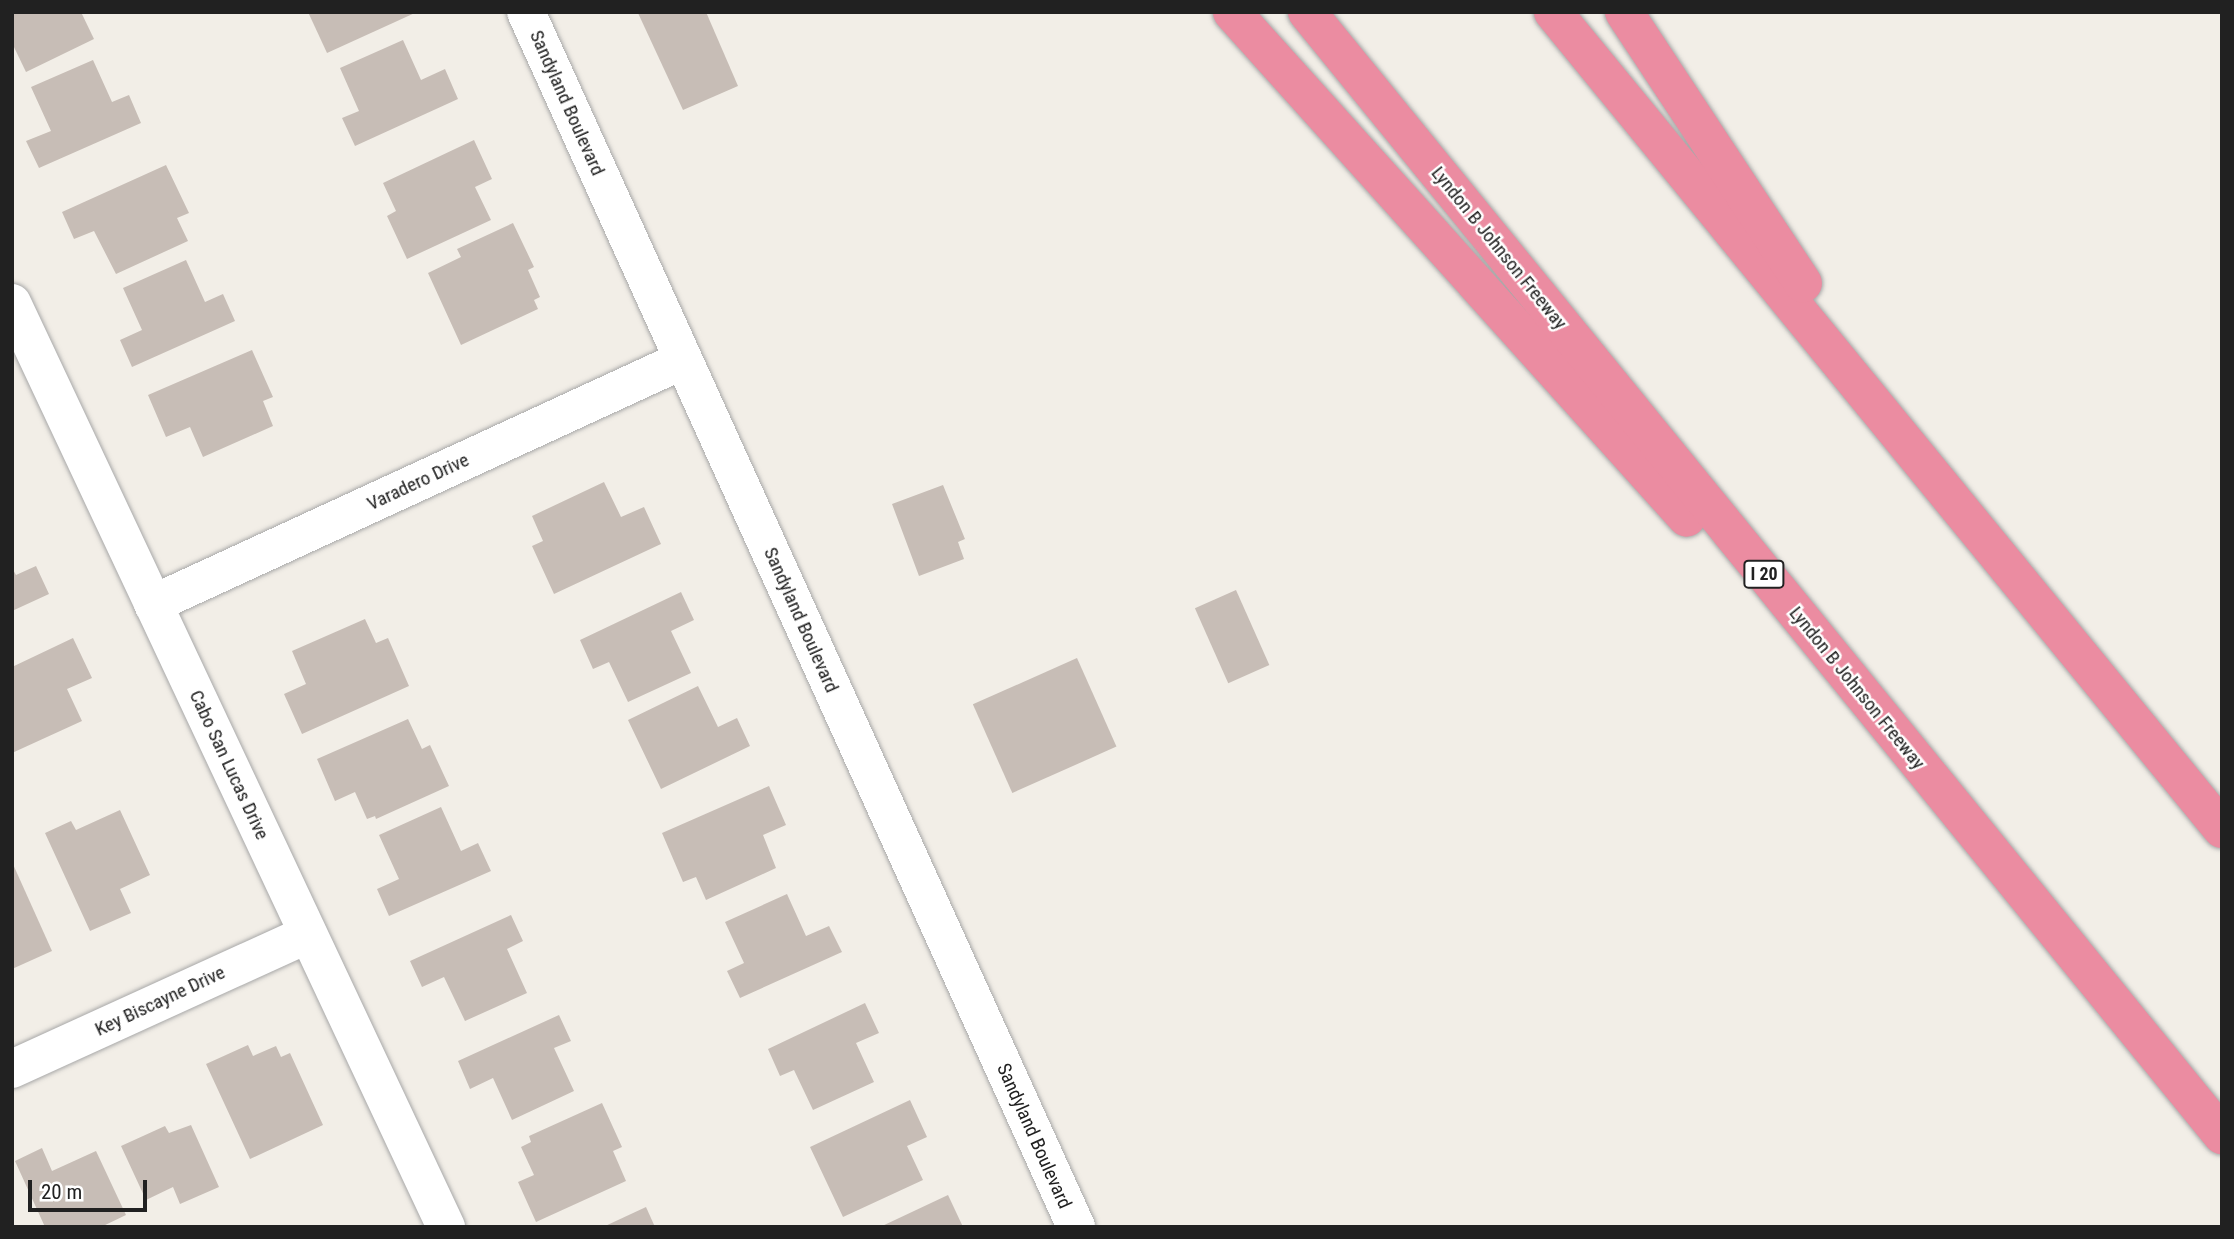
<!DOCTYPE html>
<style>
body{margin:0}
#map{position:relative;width:2234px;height:1239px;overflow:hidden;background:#f2eee7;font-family:"Roboto Condensed",sans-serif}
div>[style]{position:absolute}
.building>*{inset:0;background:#c7bdb6;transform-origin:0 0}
.roads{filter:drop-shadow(0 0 2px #a8a8a8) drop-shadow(0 0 2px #a8a8a8)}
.minor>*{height:38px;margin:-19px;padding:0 19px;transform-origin:19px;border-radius:19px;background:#fff}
.tertiary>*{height:38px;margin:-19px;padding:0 19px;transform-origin:19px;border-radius:19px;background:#fff}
.motorway>*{height:38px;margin:-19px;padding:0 19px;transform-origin:19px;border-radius:19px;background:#eb8ca1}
span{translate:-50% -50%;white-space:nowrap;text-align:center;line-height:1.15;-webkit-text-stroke:5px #fff;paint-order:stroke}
.shield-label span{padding:2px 5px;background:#fff;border:2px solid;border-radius:5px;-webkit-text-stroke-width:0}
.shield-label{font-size:18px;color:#212121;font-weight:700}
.street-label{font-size:19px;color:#212121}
.frame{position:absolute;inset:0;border:14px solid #212121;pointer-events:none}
.scale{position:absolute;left:28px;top:1180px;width:119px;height:32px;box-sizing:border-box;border:4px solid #212121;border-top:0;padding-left:9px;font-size:21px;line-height:24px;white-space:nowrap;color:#212121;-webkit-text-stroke:5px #fff;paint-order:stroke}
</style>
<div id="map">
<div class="building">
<i style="clip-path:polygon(12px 12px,81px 12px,94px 39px,26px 72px,12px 43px)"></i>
<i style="clip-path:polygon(308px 12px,417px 12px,327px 53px)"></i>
<i style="clip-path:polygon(706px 12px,738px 86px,683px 110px,638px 13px)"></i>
<i style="clip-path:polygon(403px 40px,421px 80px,445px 69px,458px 99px,355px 146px,342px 118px,359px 111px,340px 68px)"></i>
<i style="clip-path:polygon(93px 60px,112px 102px,129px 95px,141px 123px,39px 168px,26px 141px,51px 131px,31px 87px)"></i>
<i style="clip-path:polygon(474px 140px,492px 179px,475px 187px,491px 220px,407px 259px,387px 216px,396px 211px,383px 183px)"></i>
<i style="clip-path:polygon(166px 165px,189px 213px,177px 218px,188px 241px,116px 274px,94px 231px,74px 239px,62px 212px)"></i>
<i style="clip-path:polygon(513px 223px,534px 267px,528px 270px,540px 297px,534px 300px,538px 309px,461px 345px,428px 273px,461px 257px,457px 249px)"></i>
<i style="clip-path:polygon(186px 260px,205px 302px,223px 294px,235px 321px,132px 367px,120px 340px,142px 330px,123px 288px)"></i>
<i style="clip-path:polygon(252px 350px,273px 397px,263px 401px,273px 426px,203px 457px,190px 427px,166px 437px,148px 395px)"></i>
<i style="clip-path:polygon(604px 482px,621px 517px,644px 507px,661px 544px,554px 594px,532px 546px,543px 541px,532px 516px)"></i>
<i style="clip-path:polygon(943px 485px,965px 539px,958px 542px,964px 559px,919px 576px,892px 504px)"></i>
<i style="clip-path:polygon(36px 566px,49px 594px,12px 611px,12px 568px,16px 575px)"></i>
<i style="left:1236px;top:590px;width:82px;height:45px;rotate:66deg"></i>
<i style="clip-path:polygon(681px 592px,694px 620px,671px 631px,691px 673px,628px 702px,609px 662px,593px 669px,580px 640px)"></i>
<i style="clip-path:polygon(365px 619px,376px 643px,388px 638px,409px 686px,302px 734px,284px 694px,306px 684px,292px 651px)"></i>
<i style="clip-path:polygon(73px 638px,92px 678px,67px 689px,82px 721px,12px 753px,12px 667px)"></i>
<i style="left:1077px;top:658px;width:97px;height:114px;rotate:66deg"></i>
<i style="clip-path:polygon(698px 686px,718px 727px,737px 718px,750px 746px,661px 789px,628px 720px)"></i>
<i style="clip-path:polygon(408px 719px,422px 749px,430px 745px,449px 786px,376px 819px,375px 816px,367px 819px,355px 792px,335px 801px,317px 759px)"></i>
<i style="clip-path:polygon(769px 786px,786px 825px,763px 835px,776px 868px,706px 900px,696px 877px,683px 882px,662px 833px)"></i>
<i style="clip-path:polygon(441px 807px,461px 851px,478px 843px,491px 871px,389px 916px,377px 889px,399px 879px,379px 835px)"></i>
<i style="clip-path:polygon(120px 810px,150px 875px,120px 889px,131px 913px,90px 931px,45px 833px,71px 821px,76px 830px)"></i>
<i style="clip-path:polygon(12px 862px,52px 951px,12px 969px)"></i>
<i style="clip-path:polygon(787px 894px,806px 936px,829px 926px,842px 952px,740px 998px,727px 971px,744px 963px,725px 922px)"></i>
<i style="clip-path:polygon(511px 915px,523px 941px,507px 949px,527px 993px,465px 1021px,444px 977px,422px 987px,410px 961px)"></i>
<i style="clip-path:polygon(865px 1003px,879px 1033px,856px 1043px,874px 1082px,813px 1110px,794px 1070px,780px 1076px,768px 1049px)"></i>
<i style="clip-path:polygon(559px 1015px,571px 1041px,554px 1048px,574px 1091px,512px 1120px,493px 1078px,470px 1089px,458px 1061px)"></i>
<i style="clip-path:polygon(248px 1045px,253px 1056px,276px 1046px,281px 1057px,290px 1053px,323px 1125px,250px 1159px,206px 1064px)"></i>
<i style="clip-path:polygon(910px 1100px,927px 1137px,907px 1146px,923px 1180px,843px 1217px,810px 1147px)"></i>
<i style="clip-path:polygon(602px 1103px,622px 1147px,613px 1151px,626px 1181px,536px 1222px,518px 1182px,534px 1175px,521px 1147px,531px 1142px,529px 1136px)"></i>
<i style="clip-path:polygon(191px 1125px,219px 1187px,180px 1204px,173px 1187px,146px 1200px,121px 1146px,165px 1126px,169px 1133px)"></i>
<i style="clip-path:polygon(42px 1148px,52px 1171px,96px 1151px,126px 1215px,101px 1227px,45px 1227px,15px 1161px)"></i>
<i style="clip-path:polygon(948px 1195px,963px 1227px,880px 1227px)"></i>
<i style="clip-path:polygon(646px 1207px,655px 1227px,603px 1227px)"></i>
</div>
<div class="roads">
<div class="minor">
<i style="left:12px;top:303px;width:1021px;rotate:64.84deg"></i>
<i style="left:153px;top:604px;width:583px;rotate:-24.72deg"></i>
<i style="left:12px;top:1069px;width:325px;rotate:-24.5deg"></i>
</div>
<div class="tertiary">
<i style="left:526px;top:12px;width:1334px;rotate:65.64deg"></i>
</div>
<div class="motorway">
<i style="left:1232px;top:12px;width:680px;rotate:48.04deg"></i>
<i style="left:1307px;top:12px;width:1449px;rotate:50.83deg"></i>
<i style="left:1553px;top:12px;width:1056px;rotate:50.69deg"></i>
<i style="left:1624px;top:12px;width:325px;rotate:56.6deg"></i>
</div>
</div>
<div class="shield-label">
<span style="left:1764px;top:574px">I 20</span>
</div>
<div class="street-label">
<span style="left:567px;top:103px;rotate:66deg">Sandyland Boulevard</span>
<span style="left:1499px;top:248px;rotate:51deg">Lyndon B Johnson Freeway</span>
<span style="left:418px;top:482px;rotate:-25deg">Varadero Drive</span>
<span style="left:801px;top:620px;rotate:66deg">Sandyland Boulevard</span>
<span style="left:1857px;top:688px;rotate:51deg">Lyndon B Johnson Freeway</span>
<span style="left:229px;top:765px;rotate:65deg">Cabo San Lucas Drive</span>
<span style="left:160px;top:1001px;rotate:-25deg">Key Biscayne Drive</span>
<span style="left:1034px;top:1136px;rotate:66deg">Sandyland Boulevard</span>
</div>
<div class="frame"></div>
<div class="scale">20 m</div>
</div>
